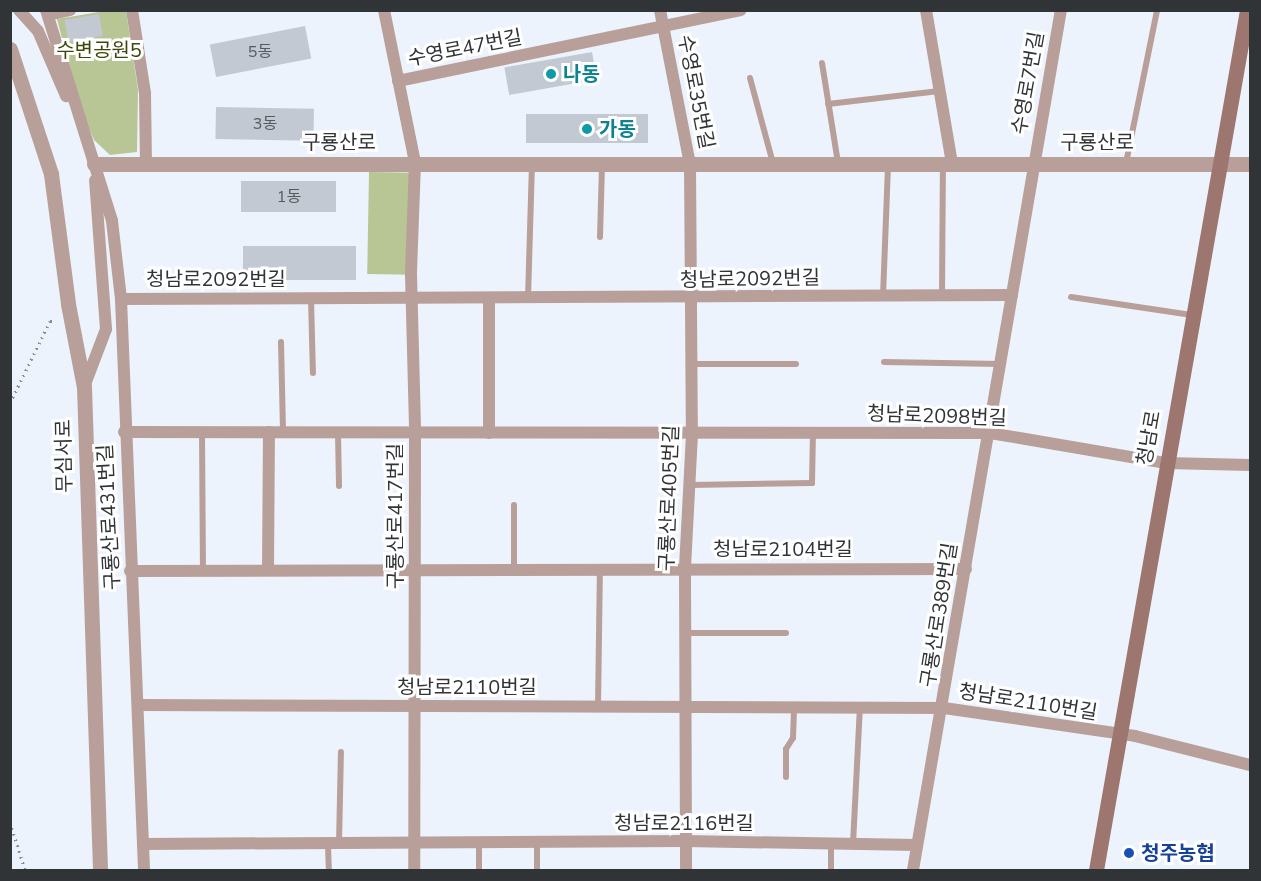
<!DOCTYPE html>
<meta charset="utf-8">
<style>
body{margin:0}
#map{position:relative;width:1261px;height:881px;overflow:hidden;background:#edf3fd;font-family:"Nunito Sans","Noto Sans KR",sans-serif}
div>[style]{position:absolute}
.green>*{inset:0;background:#b8c594;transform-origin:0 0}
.building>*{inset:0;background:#c3c9d3;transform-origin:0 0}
.path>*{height:3px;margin-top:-1.5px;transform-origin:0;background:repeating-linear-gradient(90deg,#888d93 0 1.5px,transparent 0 6px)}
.service>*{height:6px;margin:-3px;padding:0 3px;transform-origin:3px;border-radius:3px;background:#b99f99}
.minor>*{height:12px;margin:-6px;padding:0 6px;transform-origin:6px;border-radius:6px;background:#b99f99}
.tertiary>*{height:15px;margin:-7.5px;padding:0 7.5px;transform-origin:7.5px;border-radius:7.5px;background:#b99f99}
.secondary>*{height:15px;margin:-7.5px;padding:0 7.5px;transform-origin:7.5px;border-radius:7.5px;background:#9c766f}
.dots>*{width:16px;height:16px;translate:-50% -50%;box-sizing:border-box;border:3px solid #fff;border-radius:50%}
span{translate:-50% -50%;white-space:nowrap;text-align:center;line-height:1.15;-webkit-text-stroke:6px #fff;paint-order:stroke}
.number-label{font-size:16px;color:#56595e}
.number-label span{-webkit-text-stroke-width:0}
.street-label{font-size:20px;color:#313437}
.park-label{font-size:20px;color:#3c470c}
.culture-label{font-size:20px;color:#0d838f;font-weight:700}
.left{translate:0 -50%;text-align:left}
.transit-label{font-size:20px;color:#164399;font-weight:700}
.frame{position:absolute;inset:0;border:12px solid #313437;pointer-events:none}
</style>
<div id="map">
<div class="green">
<i style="clip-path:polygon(105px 11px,126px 11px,138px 90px,137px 152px,110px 155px,94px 140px,79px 104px,57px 19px)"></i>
<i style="left:369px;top:172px;width:46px;height:102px;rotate:1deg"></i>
</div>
<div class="building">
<i style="left:99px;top:14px;width:22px;height:35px;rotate:80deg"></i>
<i style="left:305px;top:26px;width:33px;height:97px;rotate:79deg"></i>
<i style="left:592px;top:52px;width:28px;height:89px;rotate:80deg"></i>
<i style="left:216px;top:107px;width:98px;height:32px;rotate:1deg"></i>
<i style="left:526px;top:114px;width:122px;height:29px"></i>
<i style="left:336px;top:181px;width:31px;height:95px;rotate:90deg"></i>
<i style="left:243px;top:246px;width:113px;height:34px"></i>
</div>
<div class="path">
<i style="left:10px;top:403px;width:91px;rotate:-64deg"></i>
<i style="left:50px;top:321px;width:6px"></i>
<i style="left:10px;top:822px;width:50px;rotate:72.6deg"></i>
</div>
<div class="service">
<i style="left:822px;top:63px;width:101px;rotate:80.9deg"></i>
<i style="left:750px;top:78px;width:88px;rotate:74.9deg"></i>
<i style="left:828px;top:104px;width:112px;rotate:-6.7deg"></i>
<i style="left:1126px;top:163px;width:156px;rotate:-78.5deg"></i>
<i style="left:600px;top:237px;width:72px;rotate:-88.4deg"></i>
<i style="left:883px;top:296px;width:130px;rotate:-87.8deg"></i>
<i style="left:942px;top:296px;width:131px;rotate:-89.6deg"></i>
<i style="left:1071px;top:297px;width:122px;rotate:8.5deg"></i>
<i style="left:528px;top:298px;width:134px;rotate:-88.3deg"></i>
<i style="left:311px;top:299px;width:74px;rotate:88.5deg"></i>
<i style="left:281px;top:342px;width:90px;rotate:88.7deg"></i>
<i style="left:884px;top:362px;width:117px;rotate:1deg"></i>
<i style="left:692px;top:364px;width:104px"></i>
<i style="left:202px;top:432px;width:139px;rotate:89.6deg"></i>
<i style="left:338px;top:433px;width:53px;rotate:88.9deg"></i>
<i style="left:690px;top:485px;width:122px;rotate:-0.9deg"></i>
<i style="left:812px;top:483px;width:50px;rotate:-88.9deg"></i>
<i style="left:514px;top:505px;width:64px;rotate:90deg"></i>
<i style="left:685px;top:633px;width:101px"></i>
<i style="left:598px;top:707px;width:138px;rotate:-89.2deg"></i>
<i style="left:786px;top:777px;width:28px;rotate:-90deg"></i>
<i style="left:786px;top:749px;width:13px;rotate:-58deg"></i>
<i style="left:793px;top:738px;width:30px;rotate:-88deg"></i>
<i style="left:339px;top:844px;width:92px;rotate:-88.8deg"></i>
<i style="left:831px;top:844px;width:26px;rotate:90deg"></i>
<i style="left:853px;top:844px;width:136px;rotate:-87.1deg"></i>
<i style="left:328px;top:845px;width:25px;rotate:88deg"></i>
<i style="left:479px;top:870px;width:26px;rotate:-90deg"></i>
<i style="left:537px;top:870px;width:27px;rotate:-90deg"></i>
</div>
<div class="minor">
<i style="left:19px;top:10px;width:28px;rotate:48deg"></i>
<i style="left:38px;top:31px;width:71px;rotate:66.7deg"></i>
<i style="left:46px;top:10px;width:221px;rotate:72.6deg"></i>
<i style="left:112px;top:221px;width:79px;rotate:83.4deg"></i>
<i style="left:121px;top:299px;width:571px;rotate:87.69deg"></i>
<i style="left:132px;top:10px;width:84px;rotate:81.1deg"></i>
<i style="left:145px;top:93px;width:71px;rotate:89.2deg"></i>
<i style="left:384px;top:10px;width:156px;rotate:78.5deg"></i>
<i style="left:415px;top:163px;width:111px;rotate:92.1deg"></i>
<i style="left:411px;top:274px;width:158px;rotate:88.5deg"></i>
<i style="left:415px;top:432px;width:438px;rotate:90.1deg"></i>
<i style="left:660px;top:10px;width:157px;rotate:79deg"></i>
<i style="left:690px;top:164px;width:270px;rotate:89.6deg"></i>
<i style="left:692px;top:434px;width:134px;rotate:93deg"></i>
<i style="left:685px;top:568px;width:302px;rotate:89.8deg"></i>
<i style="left:926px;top:10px;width:155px;rotate:80.4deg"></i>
<i style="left:48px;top:15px;width:23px;rotate:-13deg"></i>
<i style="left:398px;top:81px;width:350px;rotate:-11.7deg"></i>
<i style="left:121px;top:299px;width:891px;rotate:-0.26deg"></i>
<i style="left:489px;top:299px;width:134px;rotate:90deg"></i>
<i style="left:84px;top:387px;width:62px;rotate:-69.2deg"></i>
<i style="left:106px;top:329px;width:149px;rotate:-94.2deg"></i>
<i style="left:124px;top:432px;width:866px;rotate:0.07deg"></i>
<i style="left:990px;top:433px;width:179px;rotate:9.7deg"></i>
<i style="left:1166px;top:463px;width:84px;rotate:1.4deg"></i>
<i style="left:268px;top:570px;width:138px;rotate:-89.6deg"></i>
<i style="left:130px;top:571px;width:836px;rotate:-0.14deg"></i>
<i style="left:140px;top:705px;width:804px;rotate:0.21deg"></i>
<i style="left:944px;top:708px;width:193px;rotate:8.3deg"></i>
<i style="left:1135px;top:736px;width:119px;rotate:14.2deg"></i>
<i style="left:143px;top:844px;width:542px;rotate:-0.32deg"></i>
<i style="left:685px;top:841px;width:232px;rotate:1deg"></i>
<i style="left:913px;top:870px;width:873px;rotate:-80.24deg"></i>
</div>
<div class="tertiary">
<i style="left:10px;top:49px;width:132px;rotate:71.8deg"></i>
<i style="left:51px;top:174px;width:131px;rotate:82.5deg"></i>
<i style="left:68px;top:304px;width:85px;rotate:79.1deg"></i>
<i style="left:84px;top:387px;width:483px;rotate:88.1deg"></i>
<i style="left:94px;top:164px;width:1156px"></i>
</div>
<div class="secondary">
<i style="left:1096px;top:870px;width:873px;rotate:-80.04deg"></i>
</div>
<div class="dots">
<i style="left:551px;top:74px;background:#0f9aa8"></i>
<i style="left:587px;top:129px;background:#0f9aa8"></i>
<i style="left:1129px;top:853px;background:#1a4fb4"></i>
</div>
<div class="number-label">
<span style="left:260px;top:52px">5동</span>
<span style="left:265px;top:124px">3동</span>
<span style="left:289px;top:197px">1동</span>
</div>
<div class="street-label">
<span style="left:465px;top:48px;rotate:-11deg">수영로47번길</span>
<span style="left:1028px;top:83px;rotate:-80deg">수영로7번길</span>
<span style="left:696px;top:92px;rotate:79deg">수영로35번길</span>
<span style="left:339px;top:142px">구룡산로</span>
<span style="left:1097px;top:142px">구룡산로</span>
<span style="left:216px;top:279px">청남로2092번길</span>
<span style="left:750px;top:279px;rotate:-1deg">청남로2092번길</span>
<span style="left:937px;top:416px;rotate:2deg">청남로2098번길</span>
<span style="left:1149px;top:438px;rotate:-80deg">청남로</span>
<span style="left:64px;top:456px;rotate:-91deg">무심서로</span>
<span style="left:669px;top:498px;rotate:-88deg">구룡산로405번길</span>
<span style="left:395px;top:516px;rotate:-90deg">구룡산로417번길</span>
<span style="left:109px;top:517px;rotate:-93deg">구룡산로431번길</span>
<span style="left:783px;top:549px">청남로2104번길</span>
<span style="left:939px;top:615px;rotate:-81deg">구룡산로389번길</span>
<span style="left:467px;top:687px">청남로2110번길</span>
<span style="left:1028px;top:702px;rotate:9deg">청남로2110번길</span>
<span style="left:684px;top:823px">청남로2116번길</span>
</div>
<div class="park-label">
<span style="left:99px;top:50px">수변공원5</span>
</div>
<div class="culture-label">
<span class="left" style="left:563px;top:74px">나동</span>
<span class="left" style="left:599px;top:129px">가동</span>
</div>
<div class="transit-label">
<span class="left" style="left:1141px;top:853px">청주농협</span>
</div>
<div class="frame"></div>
</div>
